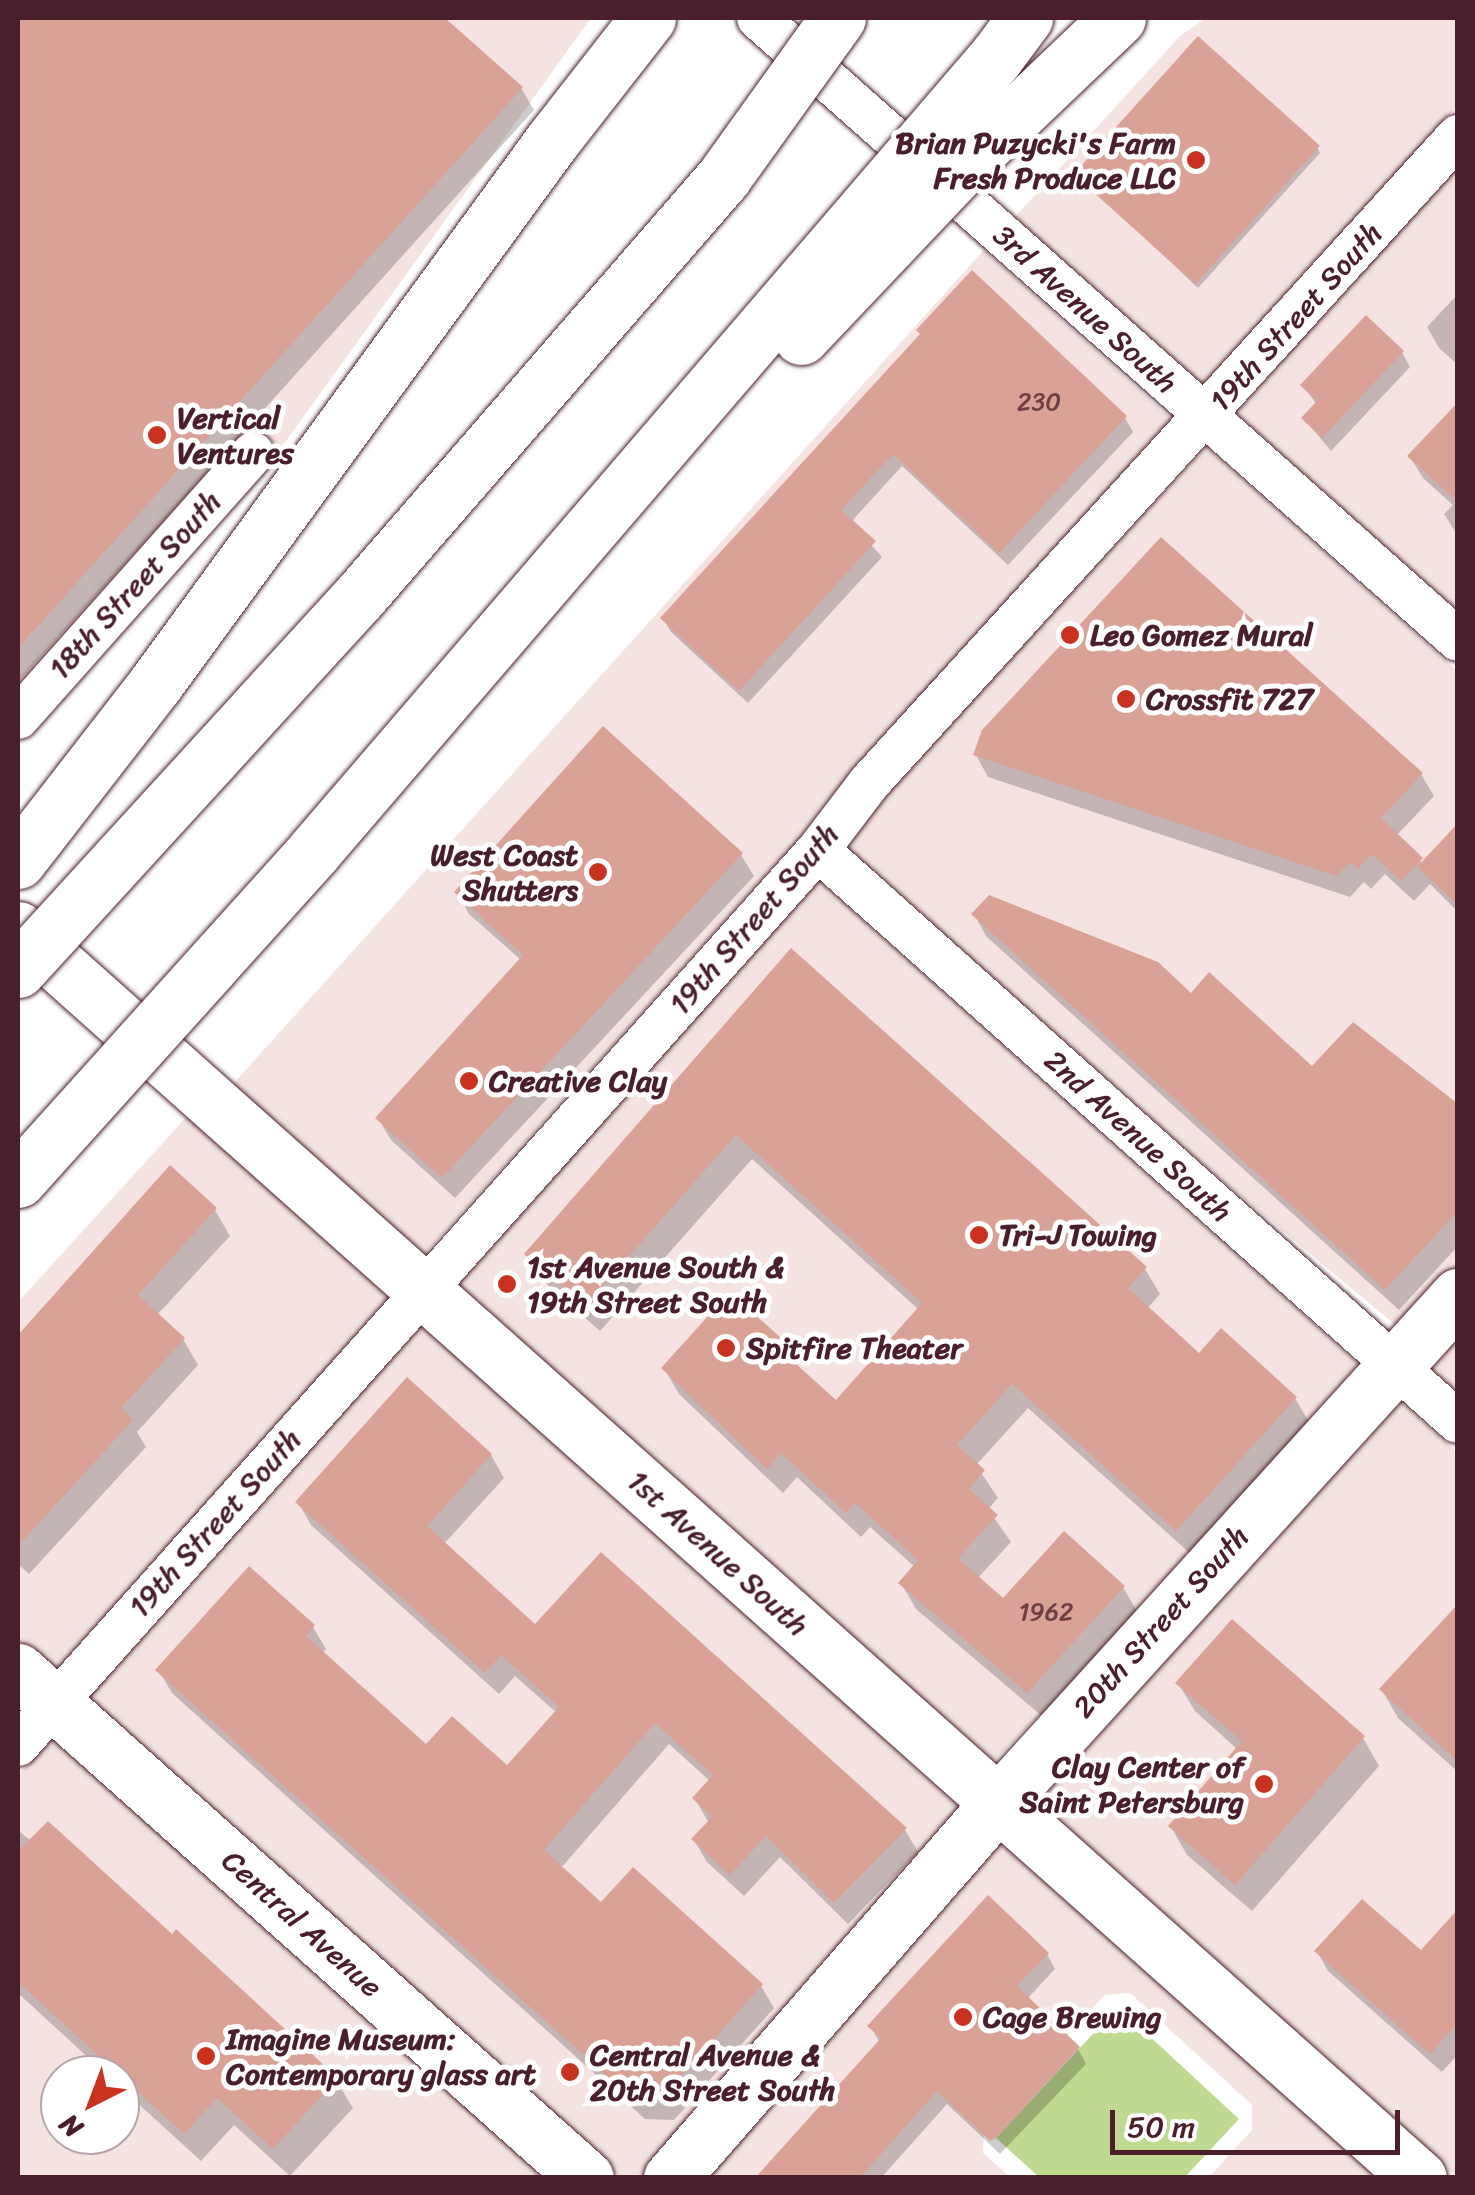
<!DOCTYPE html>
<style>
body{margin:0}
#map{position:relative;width:1475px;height:2195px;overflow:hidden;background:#fff;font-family:Sriracha,sans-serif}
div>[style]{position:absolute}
.built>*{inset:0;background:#f4e3e0;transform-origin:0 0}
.green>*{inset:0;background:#c0d990}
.shadow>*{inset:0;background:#0003}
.building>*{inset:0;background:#daa196;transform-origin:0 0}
.roads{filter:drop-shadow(0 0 2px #4a1f2b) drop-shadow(0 0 2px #4a1f2b)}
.street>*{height:42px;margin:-21px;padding:0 21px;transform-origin:21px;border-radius:21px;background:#fff}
.secondary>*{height:55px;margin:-27.5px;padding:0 27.5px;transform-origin:27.5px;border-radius:27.5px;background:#fff}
.primary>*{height:55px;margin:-27.5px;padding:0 27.5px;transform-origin:27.5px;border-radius:27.5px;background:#fff}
.highway>*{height:55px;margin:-27.5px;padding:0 27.5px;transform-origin:27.5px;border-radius:27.5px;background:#fff}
.bridges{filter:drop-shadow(0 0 2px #4a1f2b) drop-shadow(0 0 2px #4a1f2b)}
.highway-bridge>*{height:55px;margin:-27.5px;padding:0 27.5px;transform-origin:27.5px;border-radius:27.5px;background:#fff}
.dots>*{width:28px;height:28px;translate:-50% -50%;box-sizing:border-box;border:5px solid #fff;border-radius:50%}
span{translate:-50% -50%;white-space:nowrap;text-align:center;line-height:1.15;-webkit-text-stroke:10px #fff;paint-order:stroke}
.number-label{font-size:25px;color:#6e4046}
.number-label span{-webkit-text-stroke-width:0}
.poi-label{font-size:30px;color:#4a1f2b;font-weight:700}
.right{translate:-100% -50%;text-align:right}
.left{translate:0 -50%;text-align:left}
.street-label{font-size:30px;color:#4a1f2b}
.frame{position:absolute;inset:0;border:20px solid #4a1f2b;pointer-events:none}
.north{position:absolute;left:40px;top:2055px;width:100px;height:100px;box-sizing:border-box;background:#fff;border:2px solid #b7a5aa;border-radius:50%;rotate:222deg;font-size:28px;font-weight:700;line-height:40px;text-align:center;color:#4a1f2b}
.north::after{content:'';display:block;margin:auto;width:35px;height:45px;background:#c8321e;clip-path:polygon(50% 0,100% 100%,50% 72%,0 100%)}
.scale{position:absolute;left:1110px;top:2110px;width:290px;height:45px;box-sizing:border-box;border:5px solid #4a1f2b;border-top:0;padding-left:12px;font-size:30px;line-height:35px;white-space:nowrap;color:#4a1f2b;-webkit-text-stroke:8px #fff;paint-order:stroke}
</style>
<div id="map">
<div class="built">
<i style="clip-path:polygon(18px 18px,591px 18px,281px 448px,252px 423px,18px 688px)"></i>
<i style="clip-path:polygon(1206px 18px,1457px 18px,1457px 106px,1206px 387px,1015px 217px,1180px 36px)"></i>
<i style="clip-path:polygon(1457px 166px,1457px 610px,1236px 413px)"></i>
<i style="left:984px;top:250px;width:256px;height:1127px;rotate:42deg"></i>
<i style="clip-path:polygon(1206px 447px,1457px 671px,1457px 1266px,1400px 1329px,1205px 1166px,846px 846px,885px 796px)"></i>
<i style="clip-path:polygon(818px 880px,1364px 1369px,1173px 1580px,990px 1765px,453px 1287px)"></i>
<i style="clip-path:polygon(190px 1113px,393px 1294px,54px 1674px,18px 1641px,18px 1302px)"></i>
<i style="clip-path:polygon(423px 1321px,969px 1807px,644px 2177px,620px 2177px,84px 1700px)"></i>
<i style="clip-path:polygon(1457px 1325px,1457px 1392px,1424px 1362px)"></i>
<i style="clip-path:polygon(1394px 1396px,1457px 1452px,1457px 2177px,1029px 1799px)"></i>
<i style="clip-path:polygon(evenodd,54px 1733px,553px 2178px,18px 2178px,18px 1775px,54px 1733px,60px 2075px,120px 2075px,120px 2135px,60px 2135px,60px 2075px)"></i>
<i style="clip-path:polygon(998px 1833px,1385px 2177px,1209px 2177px,1252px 2130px,1252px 2105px,1130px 1993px,1105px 1995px,984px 2126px,983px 2153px,1010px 2177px,697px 2178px)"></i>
</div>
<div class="green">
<i style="clip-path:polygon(1118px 2007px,1239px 2119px,1185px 2177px,1039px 2177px,996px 2138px)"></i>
</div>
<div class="shadow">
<i style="clip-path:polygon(18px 18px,441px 18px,521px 88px,534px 110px,18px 682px)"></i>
<i style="clip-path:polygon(1317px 147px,1320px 153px,1198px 288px,1077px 174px)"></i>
<i style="clip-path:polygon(1458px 294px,1458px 365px,1439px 348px,1427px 327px)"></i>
<i style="clip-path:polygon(922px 335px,1125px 418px,1133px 432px,1008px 565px,902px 466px,851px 522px,882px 557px,748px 703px,671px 632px,663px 618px)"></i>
<i style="clip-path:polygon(1402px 352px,1410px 367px,1331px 451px,1304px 418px,1317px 405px,1303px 385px)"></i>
<i style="clip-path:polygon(1458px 406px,1458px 536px,1444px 514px,1453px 505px,1423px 478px,1410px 457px)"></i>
<i style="clip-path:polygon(976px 755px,1421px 774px,1434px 796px,1396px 836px,1423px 864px,1458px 827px,1458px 912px,1430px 884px,1414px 901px,1385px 874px,1371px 889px,1364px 882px,1350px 897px,988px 777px)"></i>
<i style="clip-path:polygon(741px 855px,754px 876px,455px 1198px,391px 1140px,378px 1118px,521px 960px,469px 914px,457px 892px)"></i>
<i style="clip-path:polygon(974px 914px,1191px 996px,1312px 1070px,1458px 1107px,1458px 1246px,1399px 1310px,986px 936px)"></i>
<i style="clip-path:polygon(791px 952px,1145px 1269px,1160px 1294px,1147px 1309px,1200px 1356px,1295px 1398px,1310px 1424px,1192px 1555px,1028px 1408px,976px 1465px,998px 1498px,988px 1509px,1011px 1542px,977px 1579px,1003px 1602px,1123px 1587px,1138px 1613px,1043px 1717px,916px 1609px,901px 1583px,915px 1567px,870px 1527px,861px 1537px,797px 1477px,783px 1493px,679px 1394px,664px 1368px,779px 1340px,794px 1365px,836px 1404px,919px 1310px,752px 1159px,600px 1331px,542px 1280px,527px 1254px)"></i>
<i style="clip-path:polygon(170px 1168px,215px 1210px,230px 1236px,157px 1315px,183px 1339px,198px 1365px,137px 1432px,146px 1447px,29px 1574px,18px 1564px,18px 1337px)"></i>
<i style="clip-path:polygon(491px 1455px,504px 1478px,444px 1544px,535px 1627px,905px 1830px,918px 1852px,848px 1924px,780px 1857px,744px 1896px,707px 1862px,694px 1840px,709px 1823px,695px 1799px,711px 1782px,669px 1744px,561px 1868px,602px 1905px,761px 1986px,774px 2008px,674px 2120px,645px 2119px,172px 1693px,159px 1671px,313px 1627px,326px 1649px,322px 1654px,427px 1748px,507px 1768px,557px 1713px,515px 1676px,499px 1694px,311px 1525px,298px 1502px)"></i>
<i style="clip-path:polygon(1458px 1607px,1458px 1772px,1398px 1718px,1382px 1690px)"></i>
<i style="clip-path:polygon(1178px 1683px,1363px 1738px,1379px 1766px,1252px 1911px,1187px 1855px,1171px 1827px,1238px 1750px,1195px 1711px)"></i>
<i style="clip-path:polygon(20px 1832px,336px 2080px,353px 2108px,290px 2176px,234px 2125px,201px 2161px,120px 2087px,120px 2075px,107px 2075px,18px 1993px)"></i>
<i style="clip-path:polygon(1458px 1920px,1458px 2054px,1442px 2072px,1328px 1971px,1317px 1951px,1421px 1953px)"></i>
<i style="clip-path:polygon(1047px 1954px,1055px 1969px,1027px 1999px,1078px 2049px,1086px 2064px,1000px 2154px,947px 2104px,881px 2178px,759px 2178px,880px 2043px,870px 2026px)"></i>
</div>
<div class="building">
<i style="clip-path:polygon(18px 18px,445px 18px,523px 87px,18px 648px)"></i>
<i style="left:1198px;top:36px;width:164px;height:186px;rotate:42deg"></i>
<i style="clip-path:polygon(972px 270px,1127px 416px,999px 553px,893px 454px,841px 510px,876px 541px,739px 691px,660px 618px,920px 334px,916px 330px)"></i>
<i style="clip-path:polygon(1366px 315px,1404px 351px,1322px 438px,1301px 418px,1317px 401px,1300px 385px)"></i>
<i style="clip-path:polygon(1458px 402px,1458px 502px,1407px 456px)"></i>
<i style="clip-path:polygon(1161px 537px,1423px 773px,1381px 818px,1423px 858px,1401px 881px,1372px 854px,1358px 869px,1350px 862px,1337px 876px,973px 755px,982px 730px)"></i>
<i style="clip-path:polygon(603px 726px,743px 853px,442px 1178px,375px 1118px,523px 955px,454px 892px)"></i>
<i style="clip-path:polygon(1458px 823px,1458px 905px,1417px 867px)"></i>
<i style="clip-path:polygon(989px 895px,1158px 962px,1191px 993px,1209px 972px,1312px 1066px,1353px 1022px,1458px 1104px,1458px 1211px,1385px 1290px,971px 914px)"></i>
<i style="clip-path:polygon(791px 948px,1147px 1267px,1128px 1288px,1199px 1353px,1221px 1328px,1297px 1397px,1176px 1531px,1012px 1384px,957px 1445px,985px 1470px,969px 1489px,998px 1515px,958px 1558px,1003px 1598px,1064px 1531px,1125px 1586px,1027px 1693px,898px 1583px,918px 1560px,855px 1503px,846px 1513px,781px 1453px,767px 1469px,661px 1368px,730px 1292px,781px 1338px,775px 1345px,836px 1400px,922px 1303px,736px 1135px,584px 1307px,524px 1254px)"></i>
<i style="clip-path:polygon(170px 1165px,217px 1208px,138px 1295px,185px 1338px,121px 1408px,133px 1420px,18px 1546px,18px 1335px)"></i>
<i style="clip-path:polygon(407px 1377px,492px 1454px,427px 1526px,535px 1624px,601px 1552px,907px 1828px,834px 1903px,766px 1836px,730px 1875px,691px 1839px,712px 1817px,692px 1798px,713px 1775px,655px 1723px,544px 1850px,601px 1902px,633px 1867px,763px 1984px,661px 2098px,630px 2097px,155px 1670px,249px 1566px,315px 1625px,306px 1636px,426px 1744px,452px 1716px,507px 1765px,559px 1707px,501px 1655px,485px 1673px,295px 1502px)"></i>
<i style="clip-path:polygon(1458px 1604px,1458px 1762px,1379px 1689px)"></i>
<i style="clip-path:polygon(1232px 1619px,1365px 1736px,1235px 1885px,1168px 1826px,1242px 1741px,1175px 1683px)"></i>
<i style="clip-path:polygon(48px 1821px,172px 1934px,176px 1929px,338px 2078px,273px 2149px,217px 2098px,184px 2134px,18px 1982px,18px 1851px)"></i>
<i style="clip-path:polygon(988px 1895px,1049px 1953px,1017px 1986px,1080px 2047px,996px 2138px,990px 2141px,937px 2091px,860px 2178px,755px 2178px,881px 2038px,867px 2026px)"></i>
<i style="clip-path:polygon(1362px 1899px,1421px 1950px,1458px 1909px,1458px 2023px,1430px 2054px,1314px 1951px)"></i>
</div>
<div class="roads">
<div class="street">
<i style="left:758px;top:18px;width:936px;rotate:41.62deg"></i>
<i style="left:18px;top:718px;width:354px;rotate:-48.4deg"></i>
<i style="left:818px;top:850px;width:858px;rotate:41.79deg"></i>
<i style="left:18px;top:1745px;width:1200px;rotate:-48.21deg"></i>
<i style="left:818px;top:850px;width:84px;rotate:-52.7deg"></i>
<i style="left:869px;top:783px;width:875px;rotate:-47.69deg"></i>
</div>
<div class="secondary">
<i style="left:18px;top:1671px;width:761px;rotate:41.75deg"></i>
<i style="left:671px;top:2178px;width:498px;rotate:-48.9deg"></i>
<i style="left:998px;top:1803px;width:685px;rotate:-47.78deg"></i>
</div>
<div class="primary">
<i style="left:18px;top:929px;width:1877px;rotate:41.72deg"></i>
</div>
<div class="highway">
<i style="left:18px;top:861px;width:225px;rotate:-52.2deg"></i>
<i style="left:156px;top:683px;width:671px;rotate:-53.85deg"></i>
<i style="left:552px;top:141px;width:156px;rotate:-52deg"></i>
</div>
</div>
<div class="bridges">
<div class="highway-bridge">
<i style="left:801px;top:337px;width:247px;rotate:-46.5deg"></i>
<i style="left:971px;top:158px;width:203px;rotate:-43.6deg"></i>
<i style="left:18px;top:970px;width:505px;rotate:-47.57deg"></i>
<i style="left:359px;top:597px;width:555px;rotate:-49.02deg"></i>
<i style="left:723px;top:178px;width:197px;rotate:-54.3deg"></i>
<i style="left:18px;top:1180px;width:443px;rotate:-48deg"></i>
<i style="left:314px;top:851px;width:1047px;rotate:-49.34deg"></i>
<i style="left:996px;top:57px;width:49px;rotate:-53.4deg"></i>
</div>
</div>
<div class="dots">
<i style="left:1196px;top:160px;background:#c8321e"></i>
<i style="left:157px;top:435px;background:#c8321e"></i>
<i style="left:1070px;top:635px;background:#c8321e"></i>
<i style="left:1126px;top:699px;background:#c8321e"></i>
<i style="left:598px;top:872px;background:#c8321e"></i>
<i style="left:469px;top:1081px;background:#c8321e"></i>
<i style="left:979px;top:1235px;background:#c8321e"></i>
<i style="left:507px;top:1284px;background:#c8321e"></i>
<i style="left:726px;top:1348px;background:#c8321e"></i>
<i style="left:1264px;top:1784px;background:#c8321e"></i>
<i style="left:963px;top:2017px;background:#c8321e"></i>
<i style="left:206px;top:2056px;background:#c8321e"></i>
<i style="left:570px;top:2072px;background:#c8321e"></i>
</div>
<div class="number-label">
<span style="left:1039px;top:402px">230</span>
<span style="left:1046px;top:1612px">1962</span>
</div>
<div class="poi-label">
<span class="right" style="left:1176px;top:160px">Brian Puzycki's Farm<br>Fresh Produce LLC</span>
<span class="left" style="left:177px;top:435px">Vertical<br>Ventures</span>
<span class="left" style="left:1090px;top:635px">Leo Gomez Mural</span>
<span class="left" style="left:1146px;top:699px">Crossfit 727</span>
<span class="right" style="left:578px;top:872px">West Coast<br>Shutters</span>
<span class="left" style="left:489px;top:1081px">Creative Clay</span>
<span class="left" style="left:999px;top:1235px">Tri-J Towing</span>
<span class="left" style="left:527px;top:1284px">1st Avenue South &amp;<br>19th Street South</span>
<span class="left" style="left:746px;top:1348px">Spitfire Theater</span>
<span class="right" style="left:1244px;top:1784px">Clay Center of<br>Saint Petersburg</span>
<span class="left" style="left:983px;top:2017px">Cage Brewing</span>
<span class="left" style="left:226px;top:2056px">Imagine Museum:<br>Contemporary glass art</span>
<span class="left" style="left:590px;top:2072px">Central Avenue &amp;<br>20th Street South</span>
</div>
<div class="street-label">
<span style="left:1085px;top:309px;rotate:42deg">3rd Avenue South</span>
<span style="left:1296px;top:317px;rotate:-48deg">19th Street South</span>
<span style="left:135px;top:585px;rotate:-48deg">18th Street South</span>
<span style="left:754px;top:919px;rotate:-49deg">19th Street South</span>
<span style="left:1138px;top:1136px;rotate:42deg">2nd Avenue South</span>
<span style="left:215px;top:1523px;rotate:-48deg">19th Street South</span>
<span style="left:718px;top:1553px;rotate:42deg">1st Avenue South</span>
<span style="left:1161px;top:1622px;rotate:-48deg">20th Street South</span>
<span style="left:302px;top:1924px;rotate:42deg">Central Avenue</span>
</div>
<div class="frame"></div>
<div class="north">N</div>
<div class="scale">50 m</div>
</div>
